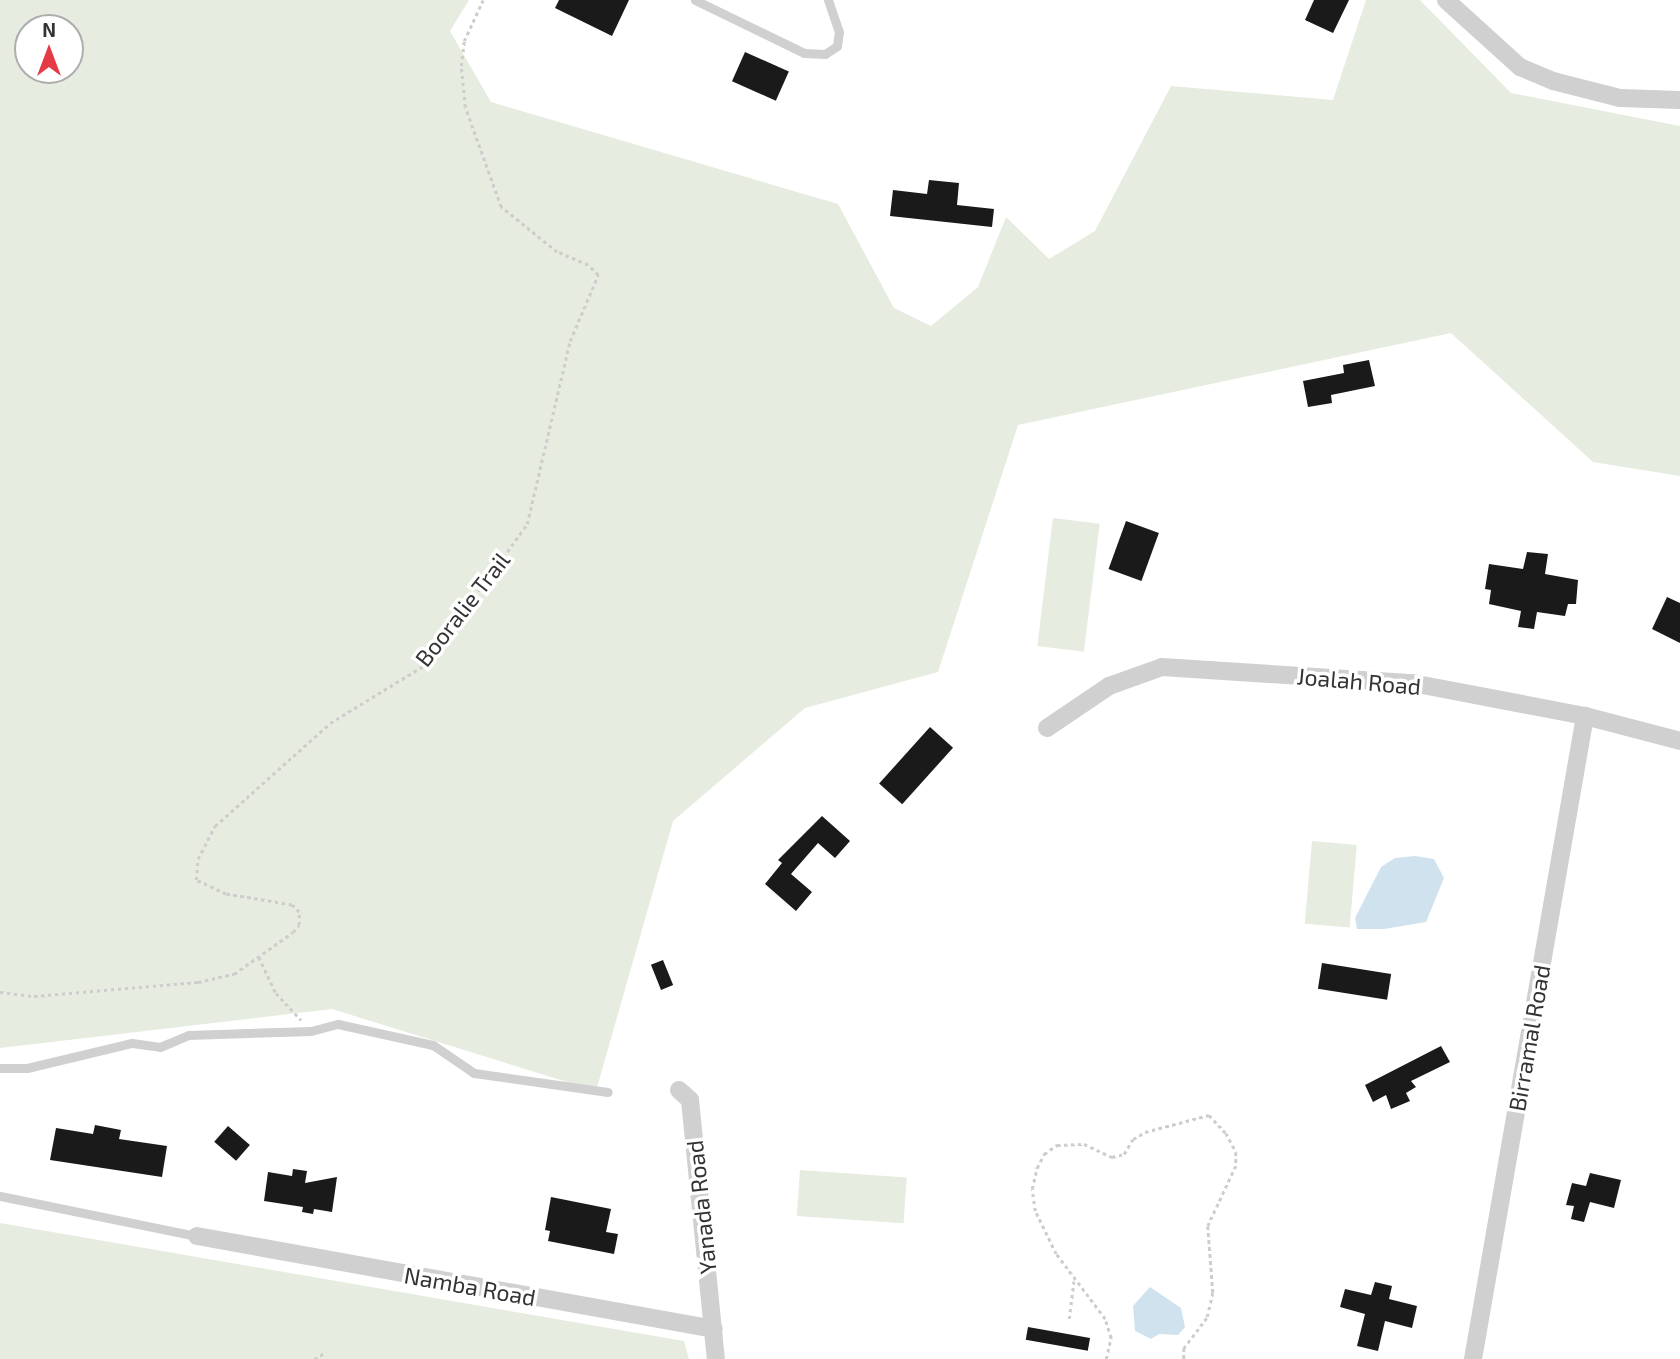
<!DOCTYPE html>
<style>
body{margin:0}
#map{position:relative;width:1680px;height:1359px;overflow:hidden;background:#fff;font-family:"Exo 2",sans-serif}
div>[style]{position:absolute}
.green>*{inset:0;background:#e6ecdf;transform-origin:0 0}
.water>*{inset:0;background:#cfe2ee}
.building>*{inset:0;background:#1a1a1a;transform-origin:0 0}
.path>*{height:2.5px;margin-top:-1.25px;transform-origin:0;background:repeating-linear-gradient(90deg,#cdcdcd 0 3.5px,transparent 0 7px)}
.lane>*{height:9px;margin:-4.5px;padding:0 4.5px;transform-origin:4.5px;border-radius:4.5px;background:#d0d0d0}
.street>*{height:18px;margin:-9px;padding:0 9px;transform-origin:9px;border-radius:9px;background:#d0d0d0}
span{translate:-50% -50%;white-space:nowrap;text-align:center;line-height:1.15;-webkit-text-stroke:7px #fff;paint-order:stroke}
.street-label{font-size:23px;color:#333}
.north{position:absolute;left:14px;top:14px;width:70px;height:70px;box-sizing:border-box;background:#fff;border:2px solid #adadad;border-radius:50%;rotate:0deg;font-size:19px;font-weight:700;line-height:28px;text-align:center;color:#333}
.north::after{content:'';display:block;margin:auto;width:24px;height:32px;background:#e63946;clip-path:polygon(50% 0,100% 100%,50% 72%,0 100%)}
</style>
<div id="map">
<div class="green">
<i style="clip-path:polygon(evenodd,0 0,469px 0,450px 31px,491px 102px,838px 204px,894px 308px,931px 326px,978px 287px,1006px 217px,1049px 259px,1095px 231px,1171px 86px,1333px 100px,1366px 0,1420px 0,1511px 93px,1680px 126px,1680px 476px,1593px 462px,1451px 333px,1018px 425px,938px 672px,805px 708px,673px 821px,596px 1091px,332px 1009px,0 1048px,0 0,28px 28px,70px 28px,70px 70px,28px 70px,28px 28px)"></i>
<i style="left:1053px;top:518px;width:47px;height:129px;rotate:7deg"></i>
<i style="left:1312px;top:841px;width:45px;height:83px;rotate:5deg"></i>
<i style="left:800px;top:1170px;width:107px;height:46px;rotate:4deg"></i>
<i style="clip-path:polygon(0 1223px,684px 1341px,689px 1359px,0 1359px)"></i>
</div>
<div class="water">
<i style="clip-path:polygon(1415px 856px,1434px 859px,1444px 878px,1426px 922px,1384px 929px,1357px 929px,1355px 918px,1381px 867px,1395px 858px)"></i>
<i style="clip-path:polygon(1150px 1287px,1181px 1308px,1185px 1327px,1178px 1335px,1159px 1334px,1151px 1339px,1135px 1331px,1133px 1306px)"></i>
</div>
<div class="building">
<i style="clip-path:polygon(559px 0,629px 0,612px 36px,555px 8px)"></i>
<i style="clip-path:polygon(1314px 0,1349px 0,1333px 33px,1305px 20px)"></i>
<i style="left:745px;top:52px;width:48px;height:32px;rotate:24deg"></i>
<i style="clip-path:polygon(929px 180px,959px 183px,957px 205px,994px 209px,992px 227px,890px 216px,893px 190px,927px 194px)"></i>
<i style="clip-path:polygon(1369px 360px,1375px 386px,1331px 395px,1332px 403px,1308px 407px,1303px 381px,1344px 373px,1343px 365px)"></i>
<i style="left:1126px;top:521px;width:35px;height:51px;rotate:20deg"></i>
<i style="clip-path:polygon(1527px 552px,1548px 554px,1545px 574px,1578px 580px,1576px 604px,1568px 604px,1565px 616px,1537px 612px,1534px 629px,1518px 627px,1521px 611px,1489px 604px,1491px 590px,1485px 589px,1489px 564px,1523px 569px)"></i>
<i style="clip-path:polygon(1667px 597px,1680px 603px,1680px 643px,1652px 629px)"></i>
<i style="left:930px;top:727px;width:31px;height:76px;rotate:42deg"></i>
<i style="clip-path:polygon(822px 816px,850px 841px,835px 858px,818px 843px,791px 874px,812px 892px,796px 911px,765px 884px,782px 863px,778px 860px)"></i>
<i style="left:663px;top:960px;width:27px;height:13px;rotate:68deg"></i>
<i style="left:1322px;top:963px;width:70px;height:26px;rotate:9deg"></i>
<i style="clip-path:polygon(1441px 1046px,1450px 1062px,1411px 1081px,1416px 1087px,1406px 1093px,1410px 1101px,1391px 1109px,1386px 1095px,1373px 1102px,1365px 1085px)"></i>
<i style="clip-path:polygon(95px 1125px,121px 1130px,119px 1139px,167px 1146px,162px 1177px,50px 1160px,56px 1128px,93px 1134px)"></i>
<i style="left:228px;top:1126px;width:29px;height:21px;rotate:41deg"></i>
<i style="clip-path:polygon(293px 1169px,307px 1171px,305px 1183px,337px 1177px,332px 1212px,314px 1209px,313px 1214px,302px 1212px,303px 1207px,264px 1201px,268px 1172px,292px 1176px)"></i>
<i style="clip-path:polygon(1590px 1173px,1621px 1180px,1614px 1208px,1590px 1202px,1584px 1222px,1571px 1219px,1574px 1206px,1566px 1205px,1572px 1183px,1586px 1186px)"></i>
<i style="clip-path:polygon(551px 1197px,611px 1209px,606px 1232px,618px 1234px,614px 1254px,548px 1241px,550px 1231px,545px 1230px)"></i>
<i style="clip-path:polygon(1375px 1282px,1392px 1286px,1389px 1299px,1417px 1306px,1412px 1328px,1385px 1321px,1378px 1351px,1357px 1346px,1365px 1314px,1340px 1307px,1345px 1289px,1371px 1295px)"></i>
<i style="left:1028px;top:1327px;width:63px;height:13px;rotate:10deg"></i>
</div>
<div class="path">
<i style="left:259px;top:957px;width:40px;rotate:65deg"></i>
<i style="left:276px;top:993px;width:37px;rotate:47deg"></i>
<i style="left:0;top:992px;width:34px;rotate:7deg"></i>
<i style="left:34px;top:996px;width:165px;rotate:-4.9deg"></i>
<i style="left:198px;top:982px;width:37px;rotate:-13deg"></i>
<i style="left:234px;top:974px;width:72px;rotate:-35.4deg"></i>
<i style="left:293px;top:932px;width:9px;rotate:-49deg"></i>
<i style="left:299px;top:925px;width:13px;rotate:-90deg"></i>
<i style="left:299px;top:912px;width:10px;rotate:-135deg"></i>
<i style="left:292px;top:905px;width:67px;rotate:-170.5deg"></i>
<i style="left:226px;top:894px;width:33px;rotate:-155deg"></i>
<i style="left:196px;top:880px;width:21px;rotate:-85deg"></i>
<i style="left:198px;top:859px;width:37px;rotate:-63deg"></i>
<i style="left:215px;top:826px;width:154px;rotate:-41.8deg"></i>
<i style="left:330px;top:723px;width:111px;rotate:-31.4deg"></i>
<i style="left:425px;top:665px;width:174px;rotate:-54.1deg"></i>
<i style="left:527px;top:524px;width:188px;rotate:-76.8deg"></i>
<i style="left:570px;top:341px;width:72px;rotate:-67deg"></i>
<i style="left:598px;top:275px;width:14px;rotate:-135deg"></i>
<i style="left:588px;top:265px;width:34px;rotate:-157deg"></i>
<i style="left:557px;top:252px;width:72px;rotate:-141.2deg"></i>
<i style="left:501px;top:207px;width:106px;rotate:-109.8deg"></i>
<i style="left:465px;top:107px;width:41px;rotate:-95.6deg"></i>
<i style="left:461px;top:66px;width:25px;rotate:-83deg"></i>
<i style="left:464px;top:41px;width:45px;rotate:-65.1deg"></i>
<i style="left:1069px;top:1319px;width:38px;rotate:-83deg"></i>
<i style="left:314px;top:1359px;width:14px;rotate:-30deg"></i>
<i style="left:1106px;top:1359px;width:22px;rotate:-77deg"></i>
<i style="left:1111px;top:1338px;width:20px;rotate:-108deg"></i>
<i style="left:1105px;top:1319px;width:81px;rotate:-127deg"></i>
<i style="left:1056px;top:1254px;width:48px;rotate:-116deg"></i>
<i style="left:1035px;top:1211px;width:22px;rotate:-98deg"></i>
<i style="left:1032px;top:1189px;width:22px;rotate:-77deg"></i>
<i style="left:1037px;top:1168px;width:16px;rotate:-63deg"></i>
<i style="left:1044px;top:1154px;width:16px;rotate:-35deg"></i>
<i style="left:1057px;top:1145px;width:27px;rotate:-2deg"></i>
<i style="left:1084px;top:1144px;width:31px;rotate:25deg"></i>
<i style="left:1112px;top:1157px;width:12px;rotate:-14deg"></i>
<i style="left:1124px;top:1154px;width:17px;rotate:-59deg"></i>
<i style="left:1133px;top:1139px;width:14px;rotate:-30deg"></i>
<i style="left:1145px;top:1132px;width:66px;rotate:-14.9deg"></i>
<i style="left:1209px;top:1115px;width:25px;rotate:47deg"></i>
<i style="left:1226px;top:1133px;width:21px;rotate:62deg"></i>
<i style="left:1236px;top:1152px;width:14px;rotate:90deg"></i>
<i style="left:1236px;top:1166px;width:66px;rotate:115deg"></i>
<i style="left:1208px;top:1226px;width:67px;rotate:85.7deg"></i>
<i style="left:1213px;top:1293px;width:26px;rotate:103deg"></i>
<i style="left:1207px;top:1318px;width:38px;rotate:127deg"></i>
<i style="left:1184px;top:1348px;width:11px;rotate:90deg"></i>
</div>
<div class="lane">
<i style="left:695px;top:0;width:121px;rotate:25.9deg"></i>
<i style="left:804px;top:53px;width:21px;rotate:3deg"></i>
<i style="left:825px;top:54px;width:14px;rotate:-34deg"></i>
<i style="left:837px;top:46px;width:14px;rotate:-82deg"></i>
<i style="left:839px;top:32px;width:34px;rotate:-109deg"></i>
<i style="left:0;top:1068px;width:27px"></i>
<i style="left:27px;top:1068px;width:108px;rotate:-13.4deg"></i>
<i style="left:132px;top:1043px;width:28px;rotate:8deg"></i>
<i style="left:160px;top:1047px;width:30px;rotate:-23deg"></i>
<i style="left:188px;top:1035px;width:123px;rotate:-1.9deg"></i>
<i style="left:311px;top:1031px;width:28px;rotate:-15deg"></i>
<i style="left:338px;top:1024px;width:97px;rotate:12.5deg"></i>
<i style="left:433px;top:1045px;width:50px;rotate:34.3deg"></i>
<i style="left:474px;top:1073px;width:135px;rotate:8.1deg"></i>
<i style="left:0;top:1196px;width:201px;rotate:11.5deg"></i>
</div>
<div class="street">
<i style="left:1446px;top:0;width:100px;rotate:42.2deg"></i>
<i style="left:1520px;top:67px;width:36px;rotate:23deg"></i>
<i style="left:1553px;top:81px;width:69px;rotate:14.2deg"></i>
<i style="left:1620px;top:98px;width:60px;rotate:1.9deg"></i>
<i style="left:1047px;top:728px;width:75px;rotate:-34.1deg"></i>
<i style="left:1109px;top:686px;width:56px;rotate:-19.7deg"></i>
<i style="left:1162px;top:667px;width:251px;rotate:3.7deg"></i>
<i style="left:1412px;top:683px;width:176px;rotate:10.8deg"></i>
<i style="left:1585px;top:716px;width:98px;rotate:14.7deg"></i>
<i style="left:679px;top:1090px;width:15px;rotate:42deg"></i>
<i style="left:690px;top:1100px;width:260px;rotate:84.3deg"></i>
<i style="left:197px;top:1236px;width:525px;rotate:10.2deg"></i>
<i style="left:1473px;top:1359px;width:653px;rotate:-80.12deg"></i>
</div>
<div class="street-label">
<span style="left:462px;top:609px;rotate:-52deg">Booralie Trail</span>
<span style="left:1359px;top:681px;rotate:5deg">Joalah Road</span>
<span style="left:1529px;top:1038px;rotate:-80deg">Birramal Road</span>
<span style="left:701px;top:1207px;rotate:-96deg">Yanada Road</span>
<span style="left:470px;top:1286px;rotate:10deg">Namba Road</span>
</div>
<div class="north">N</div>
</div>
